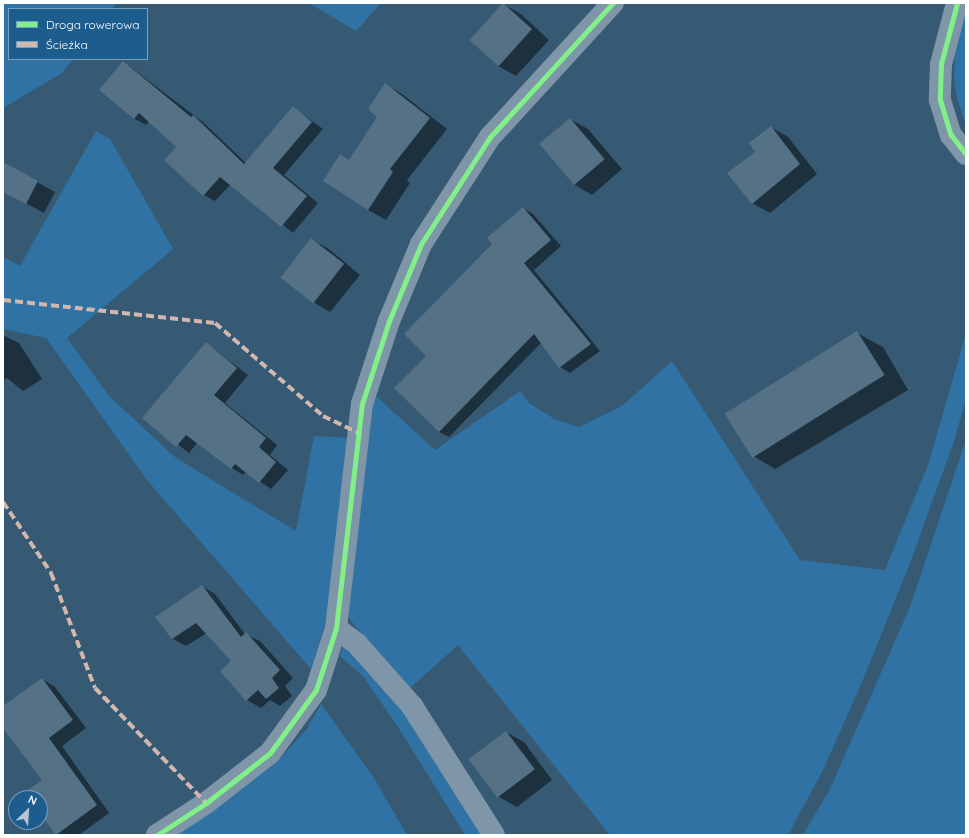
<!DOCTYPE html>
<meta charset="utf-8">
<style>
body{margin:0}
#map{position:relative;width:969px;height:838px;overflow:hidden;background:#375a74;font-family:Quicksand,sans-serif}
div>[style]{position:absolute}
.green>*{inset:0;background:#2f72a3}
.shadow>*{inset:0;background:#0007}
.building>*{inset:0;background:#557186;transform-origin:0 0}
.minor>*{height:22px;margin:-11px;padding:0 11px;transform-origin:11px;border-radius:11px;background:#7e96a8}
.quiet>*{height:4px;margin-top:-2px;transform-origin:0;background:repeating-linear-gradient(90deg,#d1b7ad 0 8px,transparent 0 12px)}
.cycleway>*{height:5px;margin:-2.5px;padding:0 2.5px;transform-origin:2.5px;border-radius:2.5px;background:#82f089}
span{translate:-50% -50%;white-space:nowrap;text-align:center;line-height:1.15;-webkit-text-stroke:3px #1d5d8e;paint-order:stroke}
.frame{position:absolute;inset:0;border:4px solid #fff;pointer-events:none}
.legend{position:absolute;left:8px;top:8px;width:140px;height:52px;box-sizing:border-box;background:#1d5d8e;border:1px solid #779ebb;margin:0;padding:5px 7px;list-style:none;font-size:12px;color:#fff}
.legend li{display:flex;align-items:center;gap:8px;height:20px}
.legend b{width:20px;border:1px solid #779ebb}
.north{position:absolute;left:8px;top:790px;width:40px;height:40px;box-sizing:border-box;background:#1d5d8e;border:1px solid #779ebb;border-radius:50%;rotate:25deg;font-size:11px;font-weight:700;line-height:16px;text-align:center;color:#fff}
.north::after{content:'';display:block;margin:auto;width:14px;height:18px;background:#b9c5ce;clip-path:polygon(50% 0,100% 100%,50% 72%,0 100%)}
</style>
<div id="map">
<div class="green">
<i style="clip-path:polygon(3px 3px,117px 3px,112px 9px,9px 9px,9px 59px,73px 59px,62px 73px,3px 108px)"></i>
<i style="clip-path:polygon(309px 3px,381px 3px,356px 31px)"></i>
<i style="clip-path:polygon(966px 11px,966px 125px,957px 99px,954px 78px,955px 50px)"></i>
<i style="clip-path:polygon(96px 131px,110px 139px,173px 249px,67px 338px,109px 396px,176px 458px,296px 531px,314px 436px,351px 438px,327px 617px,311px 669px,147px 480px,46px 338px,3px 329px,3px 257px,20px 266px)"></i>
<i style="clip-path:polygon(966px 334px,966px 400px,953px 444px,910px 563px,862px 682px,823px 770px,788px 835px,610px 835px,458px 645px,409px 689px,346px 615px,369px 415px,375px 395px,435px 450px,520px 391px,529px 403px,556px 420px,579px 427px,622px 406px,672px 361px,800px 560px,885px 570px,928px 465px)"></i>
<i style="clip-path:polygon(966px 440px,966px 835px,803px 835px,830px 789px,910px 607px)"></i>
<i style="clip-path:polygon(343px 646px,364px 661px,396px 697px,486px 835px,465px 835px,400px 730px,363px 676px,340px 656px)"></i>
<i style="clip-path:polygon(321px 704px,374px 778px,407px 835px,179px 835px,177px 832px,280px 758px,307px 729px)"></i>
</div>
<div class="shadow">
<i style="clip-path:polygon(503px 4px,521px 14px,549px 40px,516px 76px,498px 66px)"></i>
<i style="clip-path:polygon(124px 62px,204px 123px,246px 163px,293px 107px,323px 129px,284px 175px,318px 203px,293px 233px,231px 184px,215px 201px,204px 195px,177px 147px,149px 121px,146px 125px,135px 119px,100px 90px)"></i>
<i style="clip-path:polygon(385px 84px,402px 94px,447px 129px,407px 180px,410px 183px,386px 220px,368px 210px,341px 155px,350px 161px,379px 116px)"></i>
<i style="clip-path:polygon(570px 119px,588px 129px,622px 169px,592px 195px,575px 185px,541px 144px)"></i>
<i style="clip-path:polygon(771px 127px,788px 137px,817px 174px,770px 213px,752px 203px)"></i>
<i style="clip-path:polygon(3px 163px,55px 192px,44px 213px,3px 191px)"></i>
<i style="clip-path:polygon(523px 208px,533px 214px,561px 246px,534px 270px,600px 351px,570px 373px,560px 367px,542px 342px,449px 437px,439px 432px,428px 356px,493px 244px)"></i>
<i style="clip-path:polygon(311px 239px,329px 249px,360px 275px,330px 312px,313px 302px,281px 276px)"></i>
<i style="clip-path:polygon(857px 333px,883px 347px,908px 390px,775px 469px,750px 454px)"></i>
<i style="clip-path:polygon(5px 336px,19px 343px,42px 379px,23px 391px,7px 378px,3px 380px,3px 337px)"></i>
<i style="clip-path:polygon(206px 343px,248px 375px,225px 403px,277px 445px,270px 455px,288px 470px,271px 489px,246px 472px,243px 475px,232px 468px,198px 442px,189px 453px,144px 418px)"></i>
<i style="clip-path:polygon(202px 586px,215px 594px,245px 634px,260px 641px,293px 678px,285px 686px,292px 696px,280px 706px,270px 700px,261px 708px,247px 700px,221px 671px,232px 661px,207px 633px,186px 646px,173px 639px)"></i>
<i style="clip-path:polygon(42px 679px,55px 687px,86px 728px,62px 746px,109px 813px,79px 835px,57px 834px,40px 811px,40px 798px,30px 798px,43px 780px,3px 726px,3px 708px)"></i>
<i style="clip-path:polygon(506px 732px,524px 742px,552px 780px,517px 807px,499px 797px)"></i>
</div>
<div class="building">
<i style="left:503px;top:3px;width:39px;height:50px;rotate:42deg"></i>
<i style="clip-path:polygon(123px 61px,191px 117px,193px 115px,244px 164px,293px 106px,312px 122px,273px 168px,307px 196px,281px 227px,220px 177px,203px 196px,164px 160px,176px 147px,139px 113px,134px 119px,99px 90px)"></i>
<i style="clip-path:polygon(385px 83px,430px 118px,390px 169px,393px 172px,368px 210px,323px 181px,340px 154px,349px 160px,377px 117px,368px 109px)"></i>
<i style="left:570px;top:118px;width:54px;height:40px;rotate:50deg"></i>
<i style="clip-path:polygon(771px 126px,800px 164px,752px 204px,727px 173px,755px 152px,749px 143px)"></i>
<i style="clip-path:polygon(3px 162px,38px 181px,26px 204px,3px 192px)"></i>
<i style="clip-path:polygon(523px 207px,551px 240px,524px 263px,591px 344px,559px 368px,534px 334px,439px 432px,394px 388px,426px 356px,404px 334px,492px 244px,487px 238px)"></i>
<i style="left:311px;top:238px;width:42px;height:50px;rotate:38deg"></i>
<i style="left:857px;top:331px;width:52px;height:156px;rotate:58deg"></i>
<i style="clip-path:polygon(206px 342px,237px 368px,214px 395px,266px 438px,259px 447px,276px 462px,259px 483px,235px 464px,231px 469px,186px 435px,176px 447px,142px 418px)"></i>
<i style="clip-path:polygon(202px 585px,241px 637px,246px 632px,280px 670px,272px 678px,279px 688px,266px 699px,258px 690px,246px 701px,220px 671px,231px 661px,196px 623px,172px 639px,155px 617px)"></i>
<i style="clip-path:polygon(42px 678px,73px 720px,49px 738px,97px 805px,56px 835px,40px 813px,40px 798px,29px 798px,25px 792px,42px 780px,3px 728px,3px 706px)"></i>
<i style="left:506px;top:731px;width:48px;height:47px;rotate:53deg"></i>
</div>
<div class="minor">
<i style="left:957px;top:3px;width:63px;rotate:104.7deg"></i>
<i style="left:941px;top:64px;width:36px;rotate:92deg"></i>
<i style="left:940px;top:100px;width:37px;rotate:73deg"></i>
<i style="left:951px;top:135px;width:24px;rotate:52deg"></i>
<i style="left:336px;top:628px;width:26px;rotate:37deg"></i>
<i style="left:357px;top:644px;width:83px;rotate:48.4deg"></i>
<i style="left:412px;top:706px;width:153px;rotate:57.6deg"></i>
<i style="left:157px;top:835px;width:59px;rotate:-33.1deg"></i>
<i style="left:206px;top:803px;width:81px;rotate:-38deg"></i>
<i style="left:270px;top:753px;width:78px;rotate:-53.9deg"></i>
<i style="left:316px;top:690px;width:65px;rotate:-72.1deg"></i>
<i style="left:336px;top:628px;width:226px;rotate:-83.4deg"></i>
<i style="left:362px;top:404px;width:87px;rotate:-72deg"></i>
<i style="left:389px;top:321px;width:83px;rotate:-67.4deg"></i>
<i style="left:421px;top:244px;width:127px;rotate:-57.2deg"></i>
<i style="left:490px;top:137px;width:182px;rotate:-47.5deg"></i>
</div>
<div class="quiet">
<i style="left:3px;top:300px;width:213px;rotate:6.2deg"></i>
<i style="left:215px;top:323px;width:143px;rotate:40.7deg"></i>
<i style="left:323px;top:416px;width:42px;rotate:25.3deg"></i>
<i style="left:3px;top:502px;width:86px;rotate:55.9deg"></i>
<i style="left:51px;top:573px;width:123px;rotate:69.1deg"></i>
<i style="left:95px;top:688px;width:160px;rotate:46deg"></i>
</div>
<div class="cycleway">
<i style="left:957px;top:3px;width:63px;rotate:104.7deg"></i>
<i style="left:941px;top:64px;width:36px;rotate:92deg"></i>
<i style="left:940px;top:100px;width:37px;rotate:73deg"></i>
<i style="left:951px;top:135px;width:24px;rotate:52deg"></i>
<i style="left:157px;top:835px;width:59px;rotate:-33.1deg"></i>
<i style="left:206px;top:803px;width:81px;rotate:-38deg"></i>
<i style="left:270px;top:753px;width:78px;rotate:-53.9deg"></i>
<i style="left:316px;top:690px;width:65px;rotate:-72.1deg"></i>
<i style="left:336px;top:628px;width:226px;rotate:-83.4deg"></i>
<i style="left:362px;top:404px;width:87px;rotate:-72deg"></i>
<i style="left:389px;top:321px;width:83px;rotate:-67.4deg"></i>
<i style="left:421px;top:244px;width:127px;rotate:-57.2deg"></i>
<i style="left:490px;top:137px;width:182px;rotate:-47.5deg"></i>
</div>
<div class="frame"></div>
<ul class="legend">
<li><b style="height:5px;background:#82f089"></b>Droga rowerowa</li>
<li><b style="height:5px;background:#d1b7ad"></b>Ścieżka</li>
</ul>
<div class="north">N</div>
</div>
